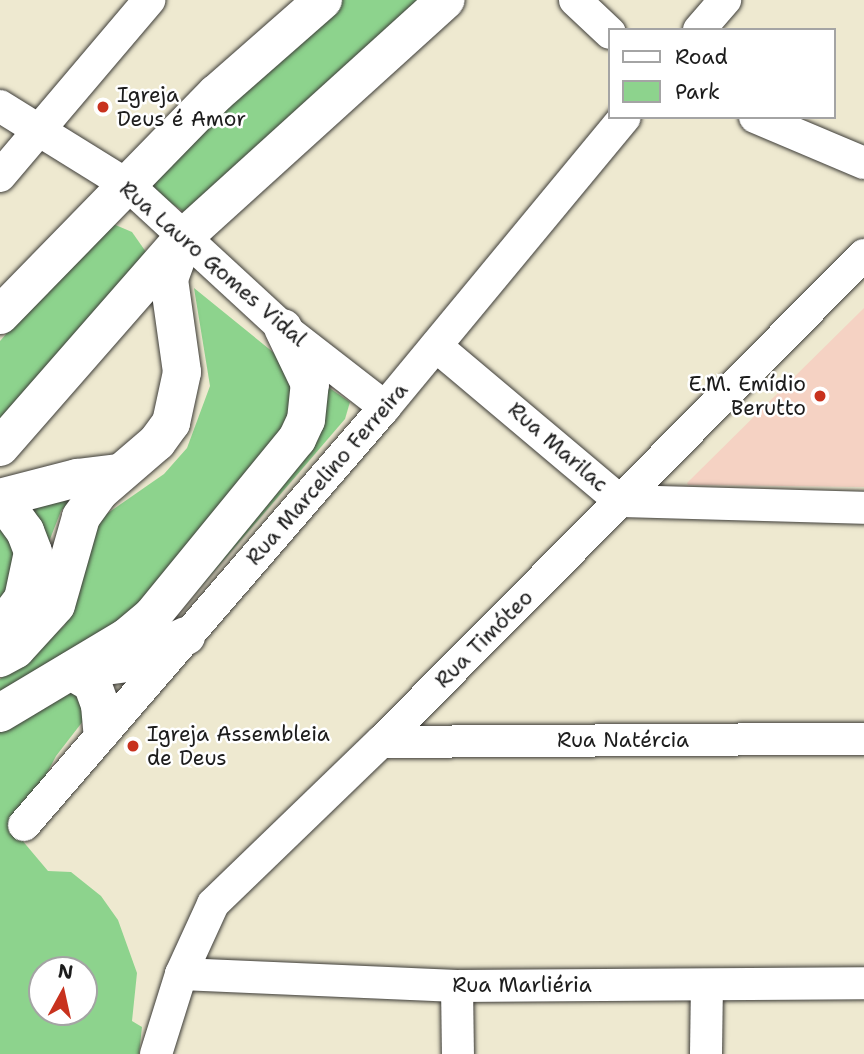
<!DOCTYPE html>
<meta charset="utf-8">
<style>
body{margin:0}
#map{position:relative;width:864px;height:1054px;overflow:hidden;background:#eee9d0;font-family:"Shantell Sans",sans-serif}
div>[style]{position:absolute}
.built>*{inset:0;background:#f5d2c3}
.green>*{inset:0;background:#8dd38d}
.roads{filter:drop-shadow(0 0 2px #3c3b37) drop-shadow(0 0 2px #3c3b37)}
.minor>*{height:32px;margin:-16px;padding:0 16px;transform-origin:16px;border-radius:16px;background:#fff}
.major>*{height:38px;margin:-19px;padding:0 19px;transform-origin:19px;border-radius:19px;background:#fff}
.dots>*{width:19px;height:19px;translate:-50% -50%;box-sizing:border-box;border:4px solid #fff;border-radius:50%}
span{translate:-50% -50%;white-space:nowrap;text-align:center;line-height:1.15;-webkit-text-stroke:5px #fff;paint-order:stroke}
.poi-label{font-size:21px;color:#1c1c1c}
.left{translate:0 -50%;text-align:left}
.right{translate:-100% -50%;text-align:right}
.street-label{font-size:21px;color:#1c1c1c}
.legend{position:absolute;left:608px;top:28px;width:228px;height:91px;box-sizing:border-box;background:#fff;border:2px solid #a4a4a4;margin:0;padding:9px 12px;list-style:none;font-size:21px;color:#1c1c1c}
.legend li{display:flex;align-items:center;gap:14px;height:35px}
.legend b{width:35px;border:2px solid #a4a4a4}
.north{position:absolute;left:28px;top:956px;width:70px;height:70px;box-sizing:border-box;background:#fff;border:2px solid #a4a4a4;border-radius:50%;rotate:8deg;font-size:19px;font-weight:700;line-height:28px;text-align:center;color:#1c1c1c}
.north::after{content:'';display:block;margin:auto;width:24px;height:32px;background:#c8321e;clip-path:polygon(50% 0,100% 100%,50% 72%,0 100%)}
</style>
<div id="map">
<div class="built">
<i style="clip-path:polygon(864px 308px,864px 487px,688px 485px,687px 483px)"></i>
</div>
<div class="green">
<i style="clip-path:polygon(338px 0,423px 0,193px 218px,143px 184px)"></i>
<i style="clip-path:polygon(106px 221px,132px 232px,146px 252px,0 424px,0 341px)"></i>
<i style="clip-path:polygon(194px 288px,284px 361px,299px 420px,149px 603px,0 704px,0 679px,64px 626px,79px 595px,95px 522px,164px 474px,187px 448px,210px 386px)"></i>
<i style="clip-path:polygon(325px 385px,350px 402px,345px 419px,168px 625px)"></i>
<i style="clip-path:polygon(82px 488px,61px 511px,50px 539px,49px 566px,29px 611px,15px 507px)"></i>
<i style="clip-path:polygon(0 526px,20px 560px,0 606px)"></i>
<i style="clip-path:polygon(evenodd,73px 685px,90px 712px,56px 756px,16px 833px,48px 871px,71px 872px,101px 896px,118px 920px,137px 973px,132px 1021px,142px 1027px,139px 1054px,0 1054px,0 729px,73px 685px,42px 970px,84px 970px,84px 1012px,42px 1012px,42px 970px)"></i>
</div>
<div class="roads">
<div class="minor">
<i style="left:575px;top:0;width:48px;rotate:43.3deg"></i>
<i style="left:699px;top:30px;width:40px;rotate:-49deg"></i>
<i style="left:0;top:106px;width:152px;rotate:31.8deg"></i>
<i style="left:129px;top:186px;width:209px;rotate:42.7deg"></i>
<i style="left:283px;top:328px;width:129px;rotate:37.8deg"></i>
<i style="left:755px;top:117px;width:118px;rotate:22.9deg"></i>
<i style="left:0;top:176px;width:231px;rotate:-49.7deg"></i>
<i style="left:436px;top:346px;width:241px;rotate:40.1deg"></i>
<i style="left:620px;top:501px;width:244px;rotate:1.6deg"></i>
<i style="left:381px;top:742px;width:483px;rotate:-0.4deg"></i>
<i style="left:24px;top:825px;width:552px;rotate:-49.18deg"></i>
<i style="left:385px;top:407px;width:376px;rotate:-50.4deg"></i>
<i style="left:181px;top:974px;width:276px;rotate:2.5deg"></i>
<i style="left:457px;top:986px;width:407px;rotate:-0.4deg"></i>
<i style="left:457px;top:986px;width:68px;rotate:89.2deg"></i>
<i style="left:156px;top:1054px;width:84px;rotate:-72.6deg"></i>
<i style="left:181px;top:974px;width:77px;rotate:-65.4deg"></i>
<i style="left:213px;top:904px;width:233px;rotate:-44deg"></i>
<i style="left:381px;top:742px;width:686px;rotate:-45.24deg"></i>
<i style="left:706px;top:1054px;width:69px;rotate:-89.2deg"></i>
</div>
<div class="major">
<i style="left:0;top:315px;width:310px;rotate:-45.7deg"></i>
<i style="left:217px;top:93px;width:141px;rotate:-41.3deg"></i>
<i style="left:0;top:447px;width:279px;rotate:-48.8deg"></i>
<i style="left:184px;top:237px;width:353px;rotate:-42.2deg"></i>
<i style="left:0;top:498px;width:80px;rotate:-14.6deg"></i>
<i style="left:77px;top:478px;width:41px;rotate:-7deg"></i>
<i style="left:0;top:507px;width:12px;rotate:24deg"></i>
<i style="left:11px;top:512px;width:24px;rotate:54deg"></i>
<i style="left:25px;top:531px;width:22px;rotate:69deg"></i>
<i style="left:33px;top:552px;width:48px;rotate:102deg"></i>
<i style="left:23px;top:599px;width:38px;rotate:127deg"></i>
<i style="left:0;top:658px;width:18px;rotate:-29deg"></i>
<i style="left:16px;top:649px;width:59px;rotate:-47.7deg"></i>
<i style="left:56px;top:605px;width:91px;rotate:-74.1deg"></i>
<i style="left:81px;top:517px;width:32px;rotate:-54deg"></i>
<i style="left:100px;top:491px;width:75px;rotate:-40.7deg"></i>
<i style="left:157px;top:442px;width:24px;rotate:-54deg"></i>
<i style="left:171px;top:423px;width:52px;rotate:-77.8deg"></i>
<i style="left:182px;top:372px;width:94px;rotate:-98deg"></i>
<i style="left:169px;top:279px;width:35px;rotate:-70deg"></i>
<i style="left:98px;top:667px;width:28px;rotate:-8deg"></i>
<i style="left:126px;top:663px;width:66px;rotate:-24.2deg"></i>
<i style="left:71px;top:671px;width:24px;rotate:30deg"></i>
<i style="left:92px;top:683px;width:23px;rotate:70deg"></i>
<i style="left:100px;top:705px;width:25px;rotate:85deg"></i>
<i style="left:0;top:713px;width:148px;rotate:-30.9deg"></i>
<i style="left:127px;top:637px;width:33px;rotate:-40deg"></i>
<i style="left:152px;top:616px;width:229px;rotate:-50.7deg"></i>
<i style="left:297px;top:439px;width:21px;rotate:-65deg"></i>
<i style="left:306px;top:420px;width:36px;rotate:-84deg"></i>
<i style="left:310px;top:384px;width:62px;rotate:-115.7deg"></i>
</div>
</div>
<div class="dots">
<i style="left:103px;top:107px;background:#c8321e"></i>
<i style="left:820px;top:396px;background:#c8321e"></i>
<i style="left:133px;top:746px;background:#c8321e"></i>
</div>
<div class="poi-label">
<span class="left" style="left:117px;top:107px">Igreja<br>Deus é Amor</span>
<span class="right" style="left:806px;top:396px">E.M. Emídio<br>Berutto</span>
<span class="left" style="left:147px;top:746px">Igreja Assembleia<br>de Deus</span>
</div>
<div class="street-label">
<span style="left:213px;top:264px;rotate:41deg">Rua Lauro Gomes Vidal</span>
<span style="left:558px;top:447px;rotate:41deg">Rua Marilac</span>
<span style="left:327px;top:474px;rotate:-49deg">Rua Marcelino Ferreira</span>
<span style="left:484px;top:639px;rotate:-45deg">Rua Timóteo</span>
<span style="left:623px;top:740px">Rua Natércia</span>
<span style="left:522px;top:985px">Rua Marliéria</span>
</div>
<ul class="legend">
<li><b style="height:9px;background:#fff"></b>Road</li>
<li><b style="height:19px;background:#8dd38d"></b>Park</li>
</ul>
<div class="north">N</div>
</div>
